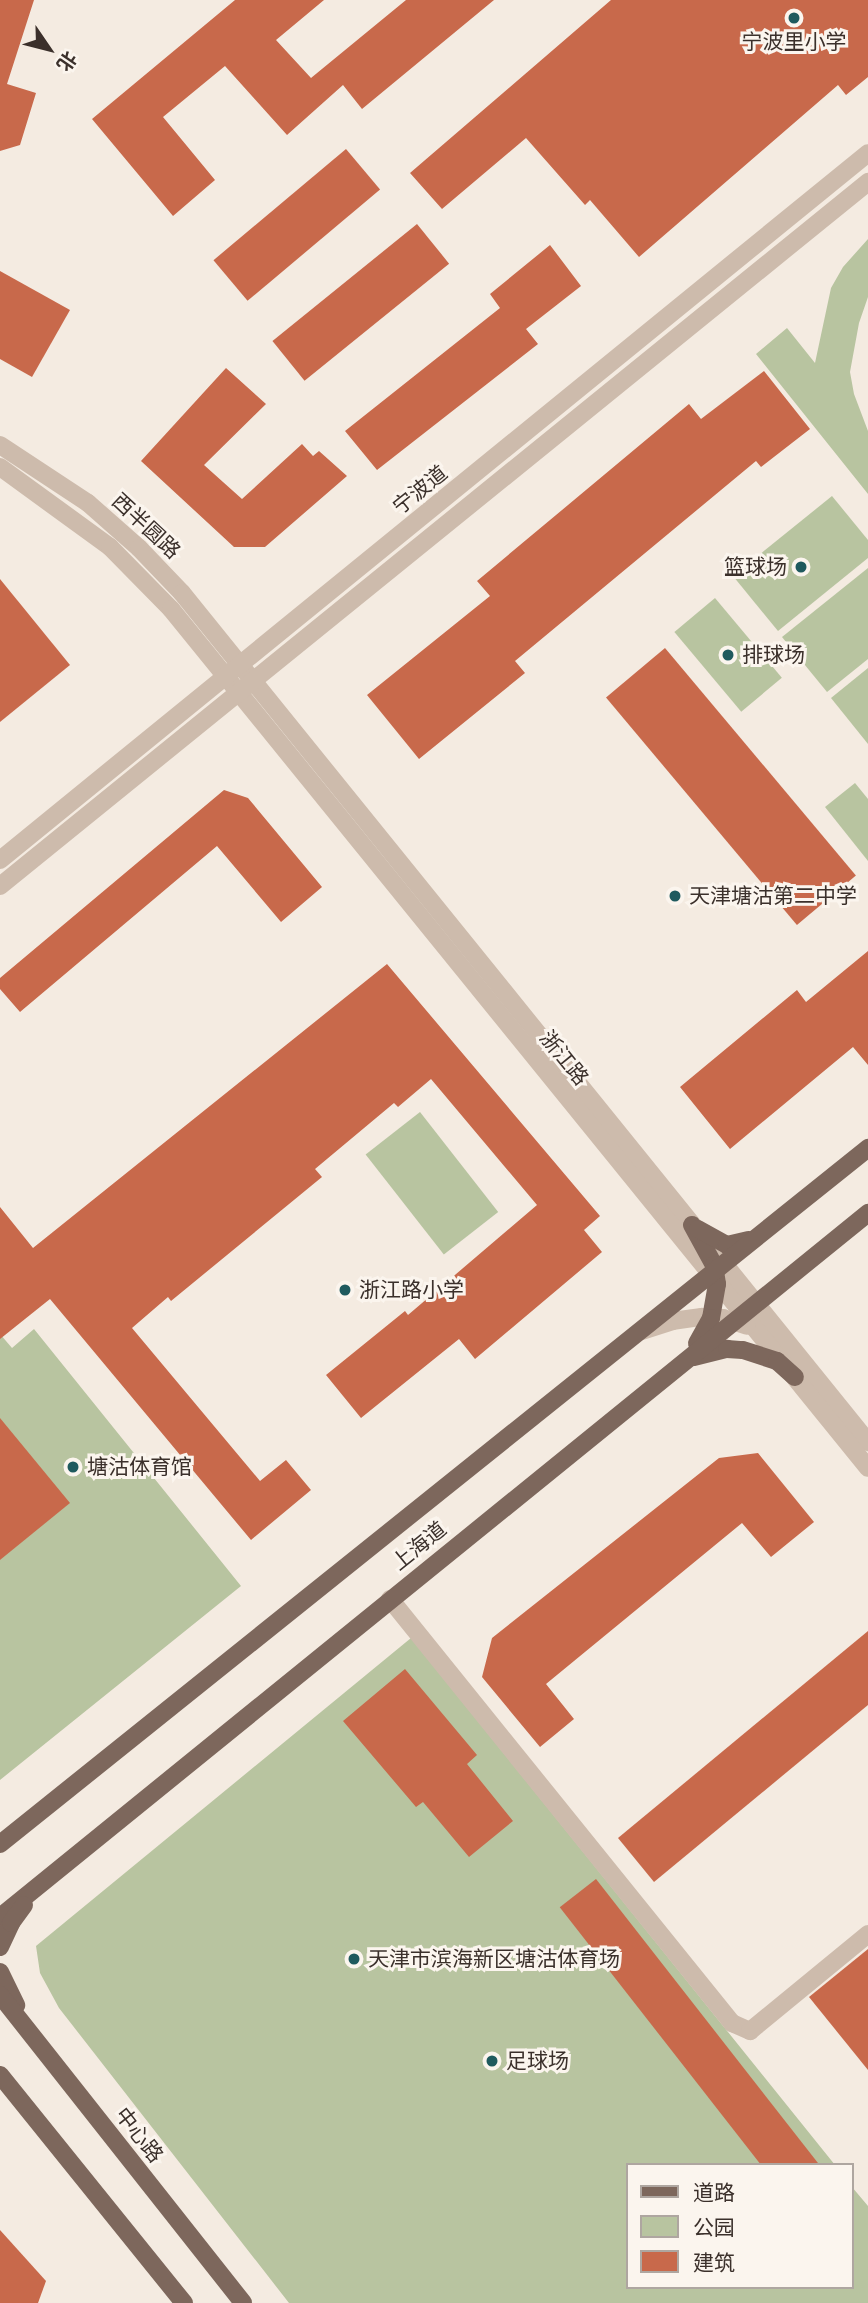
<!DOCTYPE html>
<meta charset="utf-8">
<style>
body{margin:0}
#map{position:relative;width:868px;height:2303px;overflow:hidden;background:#f4ebe1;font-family:Jost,"Noto Sans SC",sans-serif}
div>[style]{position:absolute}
.green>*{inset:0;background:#b8c4a0;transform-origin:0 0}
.building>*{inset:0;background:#c8694b;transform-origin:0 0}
.minor>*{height:18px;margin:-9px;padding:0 9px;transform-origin:9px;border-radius:9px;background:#cdbbac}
.major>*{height:18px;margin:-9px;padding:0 9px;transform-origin:9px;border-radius:9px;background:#7d675c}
.dots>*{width:19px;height:19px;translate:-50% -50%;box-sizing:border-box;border:4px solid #fbf5ee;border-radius:50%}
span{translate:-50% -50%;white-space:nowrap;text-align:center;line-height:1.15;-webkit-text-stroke:6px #fbf5ee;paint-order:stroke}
.poi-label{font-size:21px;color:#3b302b}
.right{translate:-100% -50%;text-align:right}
.left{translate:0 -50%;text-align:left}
.street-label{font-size:21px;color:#3b302b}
.legend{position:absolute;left:626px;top:2163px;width:228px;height:126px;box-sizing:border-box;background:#fbf5ee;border:2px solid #aea6a0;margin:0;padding:9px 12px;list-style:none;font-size:21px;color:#3b302b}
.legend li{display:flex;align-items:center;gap:14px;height:35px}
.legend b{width:35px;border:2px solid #aea6a0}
.north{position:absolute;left:14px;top:14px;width:70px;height:70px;-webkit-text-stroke:5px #fbf5ee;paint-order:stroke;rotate:125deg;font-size:19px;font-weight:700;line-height:28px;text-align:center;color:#3b302b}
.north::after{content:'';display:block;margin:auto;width:24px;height:32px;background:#3b302b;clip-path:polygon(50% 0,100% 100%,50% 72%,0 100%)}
</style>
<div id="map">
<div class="green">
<i style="clip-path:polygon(868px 239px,868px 297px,859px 323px,850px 372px,854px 394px,868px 431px,868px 494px,756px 354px,787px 328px,815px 363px,831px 288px,843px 267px)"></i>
<i style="clip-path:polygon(832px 496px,868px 540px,868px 558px,778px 631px,733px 576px)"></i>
<i style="clip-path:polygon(868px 568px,868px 659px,827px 692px,782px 637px)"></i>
<i style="left:715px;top:598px;width:104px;height:53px;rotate:50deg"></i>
<i style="clip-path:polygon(868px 668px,868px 744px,831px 698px)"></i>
<i style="clip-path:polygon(855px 783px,868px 799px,868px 861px,825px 807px)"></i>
<i style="left:420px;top:1112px;width:127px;height:69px;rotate:52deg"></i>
<i style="clip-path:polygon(34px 1329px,241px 1586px,0 1780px,0 1334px,12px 1348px)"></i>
<i style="clip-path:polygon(411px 1638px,835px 2165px,628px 2165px,628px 2287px,852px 2287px,852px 2187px,868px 2206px,868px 2303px,289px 2303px,59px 2008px,40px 1973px,36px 1946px)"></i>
</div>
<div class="building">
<i style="clip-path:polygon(0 0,34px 0,7px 84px,36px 93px,20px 145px,0 151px)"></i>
<i style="clip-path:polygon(235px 0,324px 0,276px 40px,311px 78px,406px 0,494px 0,362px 109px,343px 85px,287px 135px,225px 66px,163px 117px,215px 180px,173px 216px,92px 119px)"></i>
<i style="clip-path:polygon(611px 0,868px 0,868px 77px,846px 95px,838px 85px,639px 257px,590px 200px,585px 205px,526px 138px,442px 209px,410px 173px)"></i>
<i style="left:346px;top:149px;width:53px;height:173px;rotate:50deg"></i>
<i style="left:417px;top:224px;width:51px;height:186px;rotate:51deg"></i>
<i style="clip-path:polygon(550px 245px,581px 286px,526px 329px,538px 344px,377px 470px,345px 431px,500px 308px,490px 294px)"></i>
<i style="clip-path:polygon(0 271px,70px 310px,32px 377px,0 359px)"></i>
<i style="clip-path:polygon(226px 368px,266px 404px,204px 465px,242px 499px,302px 444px,313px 456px,319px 451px,347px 476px,265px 547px,234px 547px,141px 461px)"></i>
<i style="clip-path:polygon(764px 371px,810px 429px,761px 467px,756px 461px,515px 661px,525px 673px,419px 759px,367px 695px,490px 596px,477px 581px,689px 404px,701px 419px)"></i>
<i style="clip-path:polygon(0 579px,70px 665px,0 722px)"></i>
<i style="left:665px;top:648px;width:297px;height:77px;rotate:50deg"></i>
<i style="clip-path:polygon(224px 790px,248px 798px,322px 887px,281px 922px,217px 846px,20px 1012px,0 989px,0 978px)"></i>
<i style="clip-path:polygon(868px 951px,868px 1065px,853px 1047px,730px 1149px,680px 1087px,797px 990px,806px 1002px)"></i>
<i style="clip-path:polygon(387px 964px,600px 1216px,584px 1230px,602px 1252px,475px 1359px,459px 1339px,361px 1418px,326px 1375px,405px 1311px,408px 1315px,537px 1205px,431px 1079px,398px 1107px,394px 1103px,315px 1169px,322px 1177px,171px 1301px,168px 1297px,132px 1328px,260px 1481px,286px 1460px,311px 1490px,251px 1540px,50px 1299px,0 1339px,0 1207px,33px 1248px)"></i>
<i style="clip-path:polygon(0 1418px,70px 1503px,0 1560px)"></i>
<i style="clip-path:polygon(758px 1453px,814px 1522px,771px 1557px,742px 1523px,546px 1684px,574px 1719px,540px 1747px,482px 1677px,492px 1638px,719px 1458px)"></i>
<i style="clip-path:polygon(868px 1631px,868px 1705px,654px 1882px,618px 1838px)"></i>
<i style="clip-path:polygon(405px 1669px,477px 1755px,467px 1764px,513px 1821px,469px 1857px,423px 1802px,416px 1807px,343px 1721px)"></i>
<i style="left:596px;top:1879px;width:365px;height:46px;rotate:52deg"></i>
<i style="clip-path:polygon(868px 1949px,868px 2070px,809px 1997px)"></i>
<i style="clip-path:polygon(0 2230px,46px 2281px,38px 2303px,0 2303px)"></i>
</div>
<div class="minor">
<i style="left:0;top:445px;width:105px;rotate:33.4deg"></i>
<i style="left:88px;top:503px;width:68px;rotate:41.4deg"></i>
<i style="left:139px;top:548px;width:62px;rotate:46.3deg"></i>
<i style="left:182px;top:593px;width:1092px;rotate:51.06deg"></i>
<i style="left:0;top:467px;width:136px;rotate:36deg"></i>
<i style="left:110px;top:547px;width:87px;rotate:45.5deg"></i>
<i style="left:171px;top:609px;width:1106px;rotate:50.94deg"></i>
<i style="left:0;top:860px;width:1119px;rotate:-39.16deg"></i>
<i style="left:0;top:886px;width:1118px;rotate:-39.04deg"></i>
<i style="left:642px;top:1331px;width:32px;rotate:-18deg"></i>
<i style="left:672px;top:1321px;width:30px;rotate:-8deg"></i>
<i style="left:702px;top:1317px;width:21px;rotate:3deg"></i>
<i style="left:723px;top:1318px;width:25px;rotate:18deg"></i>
<i style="left:390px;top:1599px;width:545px;rotate:51.11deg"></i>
<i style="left:732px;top:2023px;width:20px;rotate:24deg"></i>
<i style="left:750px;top:2031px;width:153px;rotate:-39.4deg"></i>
</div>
<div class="major">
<i style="left:692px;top:1225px;width:46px;rotate:61.2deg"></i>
<i style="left:714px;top:1265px;width:19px;rotate:81deg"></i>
<i style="left:717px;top:1284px;width:35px;rotate:100deg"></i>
<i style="left:711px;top:1318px;width:29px;rotate:119deg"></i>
<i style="left:698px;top:1229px;width:33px;rotate:29deg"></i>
<i style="left:727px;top:1245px;width:22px;rotate:-13deg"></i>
<i style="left:694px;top:1357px;width:34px;rotate:-14deg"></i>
<i style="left:727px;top:1349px;width:16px;rotate:4deg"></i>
<i style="left:743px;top:1350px;width:36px;rotate:18deg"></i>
<i style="left:777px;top:1361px;width:24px;rotate:42deg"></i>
<i style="left:0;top:1844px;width:1113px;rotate:-38.72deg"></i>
<i style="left:0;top:1917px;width:1118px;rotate:-39.04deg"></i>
<i style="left:0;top:1947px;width:26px;rotate:-65deg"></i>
<i style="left:11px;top:1923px;width:22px;rotate:-54deg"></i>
<i style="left:0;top:1972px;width:37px;rotate:64deg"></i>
<i style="left:0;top:1995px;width:392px;rotate:51.7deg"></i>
<i style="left:0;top:2075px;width:293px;rotate:51.1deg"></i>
</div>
<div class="dots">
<i style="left:794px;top:18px;background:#1f5a5e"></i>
<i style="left:801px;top:567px;background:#1f5a5e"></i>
<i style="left:728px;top:655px;background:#1f5a5e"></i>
<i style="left:675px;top:896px;background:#1f5a5e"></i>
<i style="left:345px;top:1290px;background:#1f5a5e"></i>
<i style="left:73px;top:1467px;background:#1f5a5e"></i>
<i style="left:354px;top:1959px;background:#1f5a5e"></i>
<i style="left:492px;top:2061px;background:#1f5a5e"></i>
</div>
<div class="poi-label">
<span style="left:794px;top:42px">宁波里小学</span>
<span class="right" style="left:787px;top:567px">篮球场</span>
<span class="left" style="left:742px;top:655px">排球场</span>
<span class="left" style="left:689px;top:896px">天津塘沽第二中学</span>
<span class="left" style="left:359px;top:1290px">浙江路小学</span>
<span class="left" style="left:87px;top:1467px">塘沽体育馆</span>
<span class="left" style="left:368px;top:1959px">天津市滨海新区塘沽体育场</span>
<span class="left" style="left:506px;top:2061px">足球场</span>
</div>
<div class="street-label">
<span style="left:420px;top:490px;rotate:-39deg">宁波道</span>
<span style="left:146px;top:526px;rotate:43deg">西半圆路</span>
<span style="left:564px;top:1058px;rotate:51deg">浙江路</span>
<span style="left:419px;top:1546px;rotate:-39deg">上海道</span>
<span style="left:139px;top:2135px;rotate:52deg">中心路</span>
</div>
<ul class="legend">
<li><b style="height:9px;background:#7d675c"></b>道路</li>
<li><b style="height:19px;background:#b8c4a0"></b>公园</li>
<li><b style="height:19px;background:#c8694b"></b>建筑</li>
</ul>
<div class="north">北</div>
</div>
